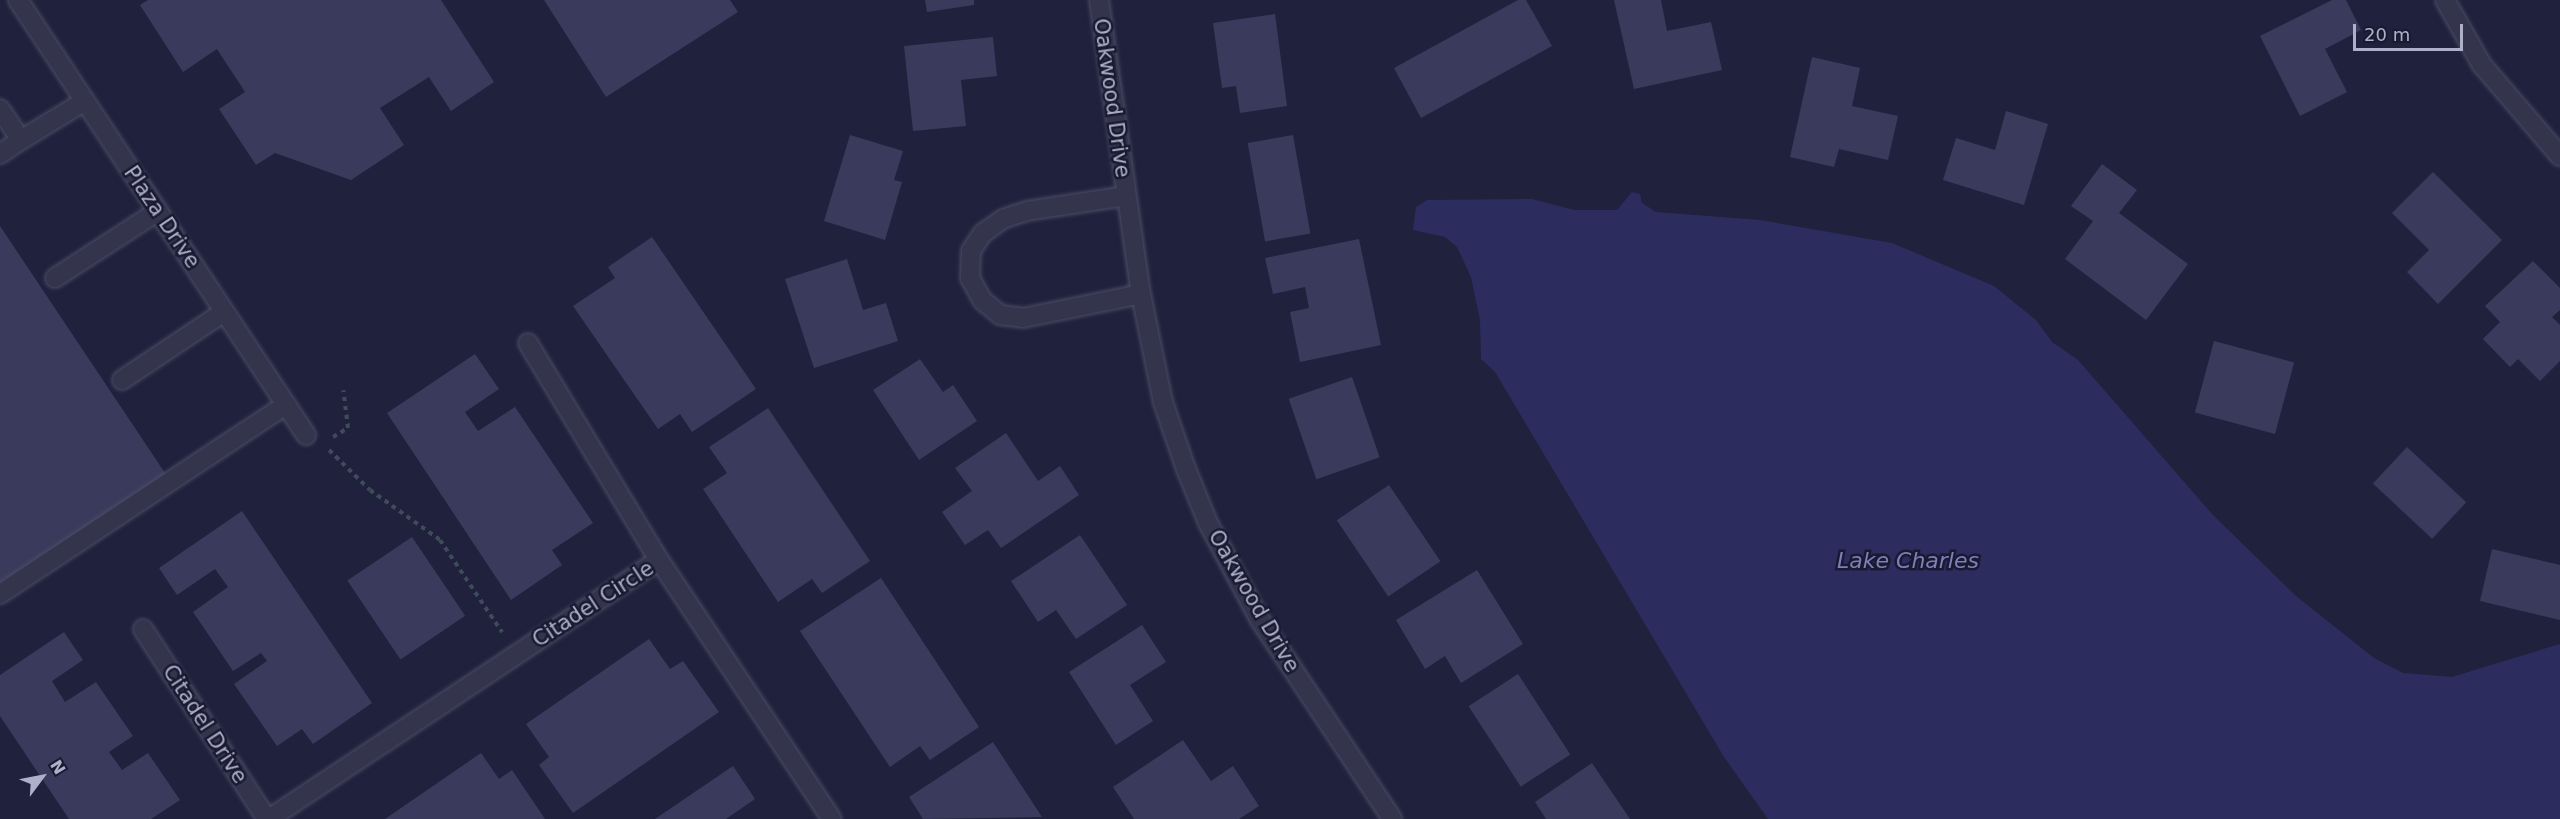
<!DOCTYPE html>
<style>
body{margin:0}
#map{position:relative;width:2560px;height:819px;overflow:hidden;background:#20213d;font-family:"DejaVu Sans",sans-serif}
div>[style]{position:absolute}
.water>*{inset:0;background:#2c2d5e}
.building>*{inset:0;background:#3a3b5c;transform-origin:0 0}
.path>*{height:4px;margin-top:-2px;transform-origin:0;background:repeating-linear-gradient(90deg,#3d4c58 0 4.5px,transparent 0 9px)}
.roads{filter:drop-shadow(0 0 2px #4c4c65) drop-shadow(0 0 2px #4c4c65)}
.minor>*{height:18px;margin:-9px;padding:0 9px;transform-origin:9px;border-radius:9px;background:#34354d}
span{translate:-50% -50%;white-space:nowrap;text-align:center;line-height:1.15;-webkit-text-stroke:5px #191a32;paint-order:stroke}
.street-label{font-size:21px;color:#afafc9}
.water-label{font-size:22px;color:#7c7fb8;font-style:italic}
.north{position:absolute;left:12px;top:747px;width:60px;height:60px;-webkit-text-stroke:4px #191a32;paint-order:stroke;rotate:58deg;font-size:16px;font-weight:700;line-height:24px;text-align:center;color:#afafc9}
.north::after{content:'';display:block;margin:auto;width:21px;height:27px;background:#afafc9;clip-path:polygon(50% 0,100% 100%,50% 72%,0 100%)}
.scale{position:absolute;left:2353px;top:24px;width:110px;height:27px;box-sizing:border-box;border:3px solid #afafc9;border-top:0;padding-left:8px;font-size:18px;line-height:21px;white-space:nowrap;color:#afafc9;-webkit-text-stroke:4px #191a32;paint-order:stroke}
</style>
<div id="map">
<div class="water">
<i style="clip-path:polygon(1632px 192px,1640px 194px,1642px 203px,1656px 212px,1760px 220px,1892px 243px,1994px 286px,2036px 320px,2052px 342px,2078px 360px,2212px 514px,2296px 596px,2374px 658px,2403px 673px,2452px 677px,2560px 644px,2560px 819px,1768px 819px,1724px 757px,1495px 372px,1481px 359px,1480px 320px,1471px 277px,1457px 247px,1445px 237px,1413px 230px,1416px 207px,1427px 200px,1532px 199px,1574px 210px,1617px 210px)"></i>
</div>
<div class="building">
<i style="clip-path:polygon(148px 0,441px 0,494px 82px,451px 111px,429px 77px,380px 108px,404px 145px,351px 180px,275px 153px,256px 165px,219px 109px,245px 92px,217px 49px,183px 72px,140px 5px)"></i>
<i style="clip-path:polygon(544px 0,730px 0,738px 12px,606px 97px)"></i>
<i style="clip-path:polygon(925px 0,974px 0,974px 5px,927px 12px)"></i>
<i style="clip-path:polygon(1518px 0,1526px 0,1552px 46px,1421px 118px,1394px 68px)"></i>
<i style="clip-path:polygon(1614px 0,1661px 0,1667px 31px,1711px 22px,1722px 70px,1634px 89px)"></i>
<i style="clip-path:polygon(2332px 0,2346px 0,2361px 30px,2325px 49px,2347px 92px,2300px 116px,2260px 36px)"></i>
<i style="clip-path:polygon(1275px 14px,1287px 106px,1240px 113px,1236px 86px,1222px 88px,1213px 23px)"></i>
<i style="clip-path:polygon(993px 37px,997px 76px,961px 80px,966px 126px,913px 131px,904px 46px)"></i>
<i style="clip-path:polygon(1812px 57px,1860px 68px,1852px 106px,1898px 116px,1888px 160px,1839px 149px,1834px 167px,1790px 157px)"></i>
<i style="clip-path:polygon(2006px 111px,2048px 124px,2024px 205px,1943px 180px,1956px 138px,1995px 150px)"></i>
<i style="clip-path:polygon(850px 135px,903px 151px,894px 180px,902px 182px,885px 240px,824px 221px)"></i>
<i style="left:1293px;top:135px;width:100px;height:46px;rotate:80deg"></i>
<i style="clip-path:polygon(2102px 164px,2137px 190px,2119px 213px,2188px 264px,2146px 320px,2065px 259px,2093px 221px,2071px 206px)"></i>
<i style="clip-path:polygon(2433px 172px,2502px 240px,2438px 304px,2407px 272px,2429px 250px,2392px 213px)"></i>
<i style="clip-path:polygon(0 226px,167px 476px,0 587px)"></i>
<i style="clip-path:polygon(652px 237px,756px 389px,692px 432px,680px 414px,658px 429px,573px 306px,615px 278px,608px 267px)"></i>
<i style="clip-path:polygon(1359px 239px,1381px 345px,1300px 362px,1290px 312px,1309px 308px,1305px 287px,1273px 294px,1265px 258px)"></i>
<i style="clip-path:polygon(847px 259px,863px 310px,886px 303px,898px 341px,814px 368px,785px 279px)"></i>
<i style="clip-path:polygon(2533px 261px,2560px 288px,2560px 310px,2552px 317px,2560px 325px,2560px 361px,2540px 381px,2518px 359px,2510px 367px,2483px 339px,2500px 322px,2485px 306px)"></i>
<i style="left:2214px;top:341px;width:83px;height:74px;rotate:15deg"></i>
<i style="clip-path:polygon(475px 354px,499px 389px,465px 412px,478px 431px,515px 407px,593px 523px,552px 550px,562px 565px,511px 600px,387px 413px)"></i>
<i style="clip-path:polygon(920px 359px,943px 392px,953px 385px,977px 421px,919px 460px,873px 390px)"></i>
<i style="left:1352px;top:377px;width:85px;height:67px;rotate:71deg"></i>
<i style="clip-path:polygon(768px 408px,870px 561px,822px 593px,812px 579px,778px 602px,703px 489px,727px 473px,709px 447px)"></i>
<i style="clip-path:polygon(1006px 433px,1038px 481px,1060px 466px,1079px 495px,1001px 548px,988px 530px,965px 545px,942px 512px,972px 491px,955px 468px)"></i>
<i style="left:2407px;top:447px;width:81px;height:50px;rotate:43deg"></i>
<i style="left:1389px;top:485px;width:92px;height:63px;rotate:56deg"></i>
<i style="clip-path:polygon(242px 511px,372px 703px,313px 744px,302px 729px,277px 746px,234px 684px,267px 661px,261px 653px,233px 671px,193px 612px,228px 587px,215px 569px,177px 595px,159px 568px)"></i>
<i style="clip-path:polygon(1080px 535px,1127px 605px,1076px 639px,1056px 610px,1038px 622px,1011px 581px)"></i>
<i style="left:412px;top:537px;width:95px;height:78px;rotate:56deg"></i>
<i style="clip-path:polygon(2492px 549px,2560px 565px,2560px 620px,2480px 601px)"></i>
<i style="clip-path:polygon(1477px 570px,1523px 644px,1461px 683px,1445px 656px,1425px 669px,1396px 620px)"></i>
<i style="clip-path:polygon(881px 578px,979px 727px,930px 760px,920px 746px,890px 767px,800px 631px)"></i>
<i style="clip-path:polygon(1142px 625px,1166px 662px,1130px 685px,1153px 721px,1116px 745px,1069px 672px)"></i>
<i style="clip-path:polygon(64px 632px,83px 660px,52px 681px,65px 702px,96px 682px,133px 736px,109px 752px,122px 770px,148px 753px,180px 800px,151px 819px,69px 819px,0 716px,0 675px)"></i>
<i style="clip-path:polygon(649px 639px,670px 669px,683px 661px,719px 712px,573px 813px,539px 765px,549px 757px,526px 724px)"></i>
<i style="left:1518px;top:674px;width:96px;height:59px;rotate:57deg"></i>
<i style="clip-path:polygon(1183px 740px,1211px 781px,1233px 766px,1259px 806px,1239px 819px,1134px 819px,1113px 787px)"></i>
<i style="clip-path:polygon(993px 742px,1042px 817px,923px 819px,909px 797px)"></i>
<i style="clip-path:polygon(481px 753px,499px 779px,512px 770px,545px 819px,385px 819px)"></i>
<i style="clip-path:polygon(1592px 763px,1630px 819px,1546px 819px,1535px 802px)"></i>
<i style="clip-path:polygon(733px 766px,755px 799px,726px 819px,655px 819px)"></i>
</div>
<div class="path">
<i style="left:333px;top:437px;width:17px;rotate:-31deg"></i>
<i style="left:348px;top:428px;width:38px;rotate:-97deg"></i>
<i style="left:329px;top:450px;width:57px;rotate:44.3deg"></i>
<i style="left:370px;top:490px;width:86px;rotate:35.5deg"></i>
<i style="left:440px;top:540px;width:111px;rotate:56deg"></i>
</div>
<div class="roads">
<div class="minor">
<i style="left:18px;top:0;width:522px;rotate:56.49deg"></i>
<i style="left:1099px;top:0;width:297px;rotate:81.9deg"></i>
<i style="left:1141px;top:294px;width:110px;rotate:78.5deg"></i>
<i style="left:1163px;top:402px;width:71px;rotate:71.1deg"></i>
<i style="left:1186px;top:469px;width:58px;rotate:67.8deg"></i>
<i style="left:1208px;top:523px;width:110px;rotate:61.8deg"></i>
<i style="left:1260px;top:620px;width:239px;rotate:56.4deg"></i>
<i style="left:2445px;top:0;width:75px;rotate:60.4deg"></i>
<i style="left:2482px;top:65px;width:120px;rotate:49.4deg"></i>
<i style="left:0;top:109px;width:37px;rotate:56deg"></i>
<i style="left:21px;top:140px;width:75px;rotate:-31.4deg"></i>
<i style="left:0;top:154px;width:25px;rotate:-34deg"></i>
<i style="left:1126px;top:196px;width:100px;rotate:171.4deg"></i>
<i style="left:1027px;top:211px;width:25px;rotate:162deg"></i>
<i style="left:1003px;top:219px;width:24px;rotate:145deg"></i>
<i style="left:983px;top:233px;width:22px;rotate:124deg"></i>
<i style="left:971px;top:251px;width:27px;rotate:92deg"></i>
<i style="left:970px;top:278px;width:26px;rotate:61deg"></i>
<i style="left:983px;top:301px;width:22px;rotate:39deg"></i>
<i style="left:1000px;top:315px;width:23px;rotate:7deg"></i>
<i style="left:1023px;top:318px;width:120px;rotate:-11.5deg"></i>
<i style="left:55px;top:278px;width:123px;rotate:-33deg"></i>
<i style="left:528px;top:343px;width:253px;rotate:58.9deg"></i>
<i style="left:659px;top:560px;width:311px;rotate:56.3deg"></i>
<i style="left:122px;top:380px;width:123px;rotate:-33.7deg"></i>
<i style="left:0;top:594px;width:343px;rotate:-33.5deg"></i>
<i style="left:143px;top:629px;width:227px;rotate:56.9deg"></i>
<i style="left:269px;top:819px;width:468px;rotate:-33.6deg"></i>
</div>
</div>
<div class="street-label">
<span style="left:1112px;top:98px;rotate:82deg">Oakwood Drive</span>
<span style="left:162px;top:217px;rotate:56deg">Plaza Drive</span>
<span style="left:1254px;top:601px;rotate:60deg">Oakwood Drive</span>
<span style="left:593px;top:604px;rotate:-33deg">Citadel Circle</span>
<span style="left:205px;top:724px;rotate:57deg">Citadel Drive</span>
</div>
<div class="water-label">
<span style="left:1908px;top:561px">Lake Charles</span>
</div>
<div class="north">N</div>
<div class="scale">20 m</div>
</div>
